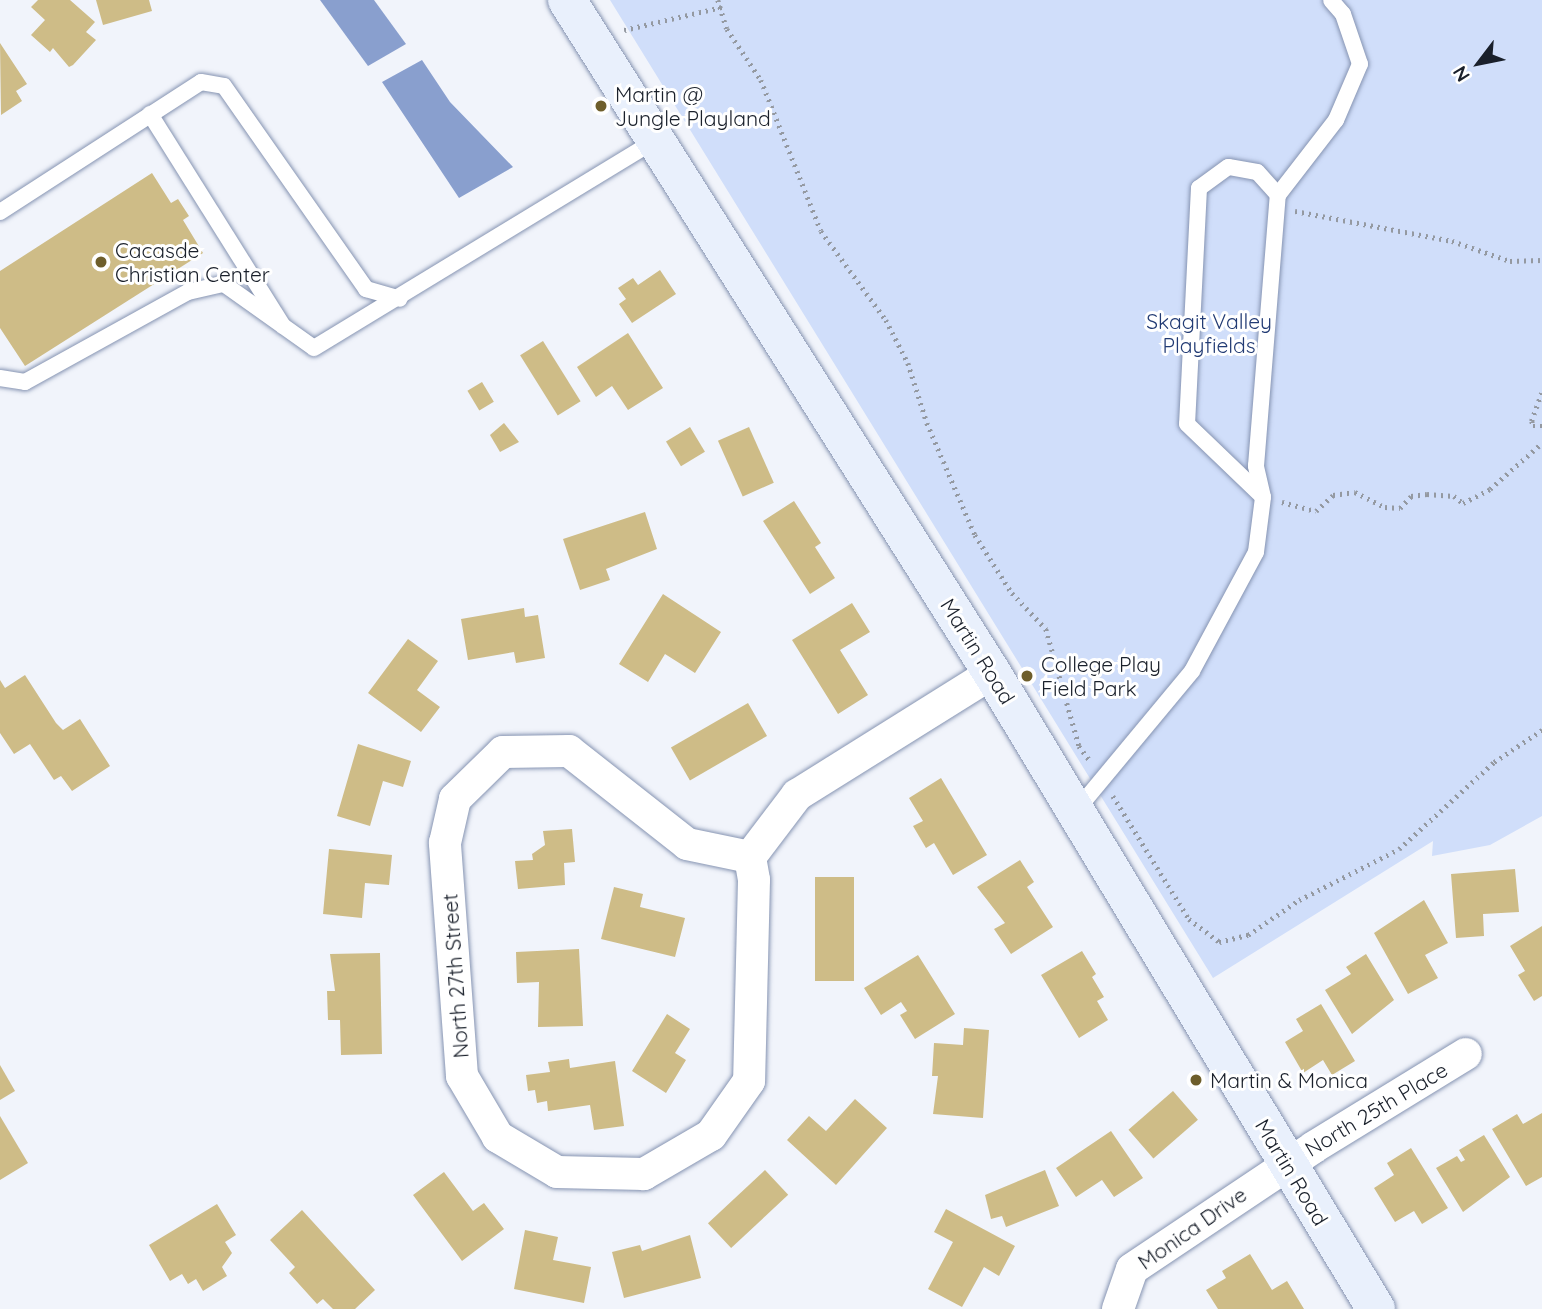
<!DOCTYPE html>
<style>
body{margin:0}
#map{position:relative;width:1542px;height:1309px;overflow:hidden;background:#f1f4fb;font-family:Quicksand,sans-serif}
div>[style]{position:absolute}
.green>*{inset:0;background:#d0defa}
.water>*{inset:0;background:#899fce}
.building>*{inset:0;background:#cebc87;transform-origin:0 0}
.path>*{height:4.5px;margin-top:-2.25px;transform-origin:0;background:repeating-linear-gradient(90deg,#9499a1 0 2px,transparent 0 7px)}
.roads{filter:drop-shadow(0 0 2px #8694b2) drop-shadow(0 0 2px #8694b2)}
.lane>*{height:16px;margin:-8px;padding:0 8px;transform-origin:8px;border-radius:8px;background:#fff}
.street>*{height:32px;margin:-16px;padding:0 16px;transform-origin:16px;border-radius:16px;background:#fff}
.secondary>*{height:38px;margin:-19px;padding:0 19px;transform-origin:19px;border-radius:19px;background:#e9f0fc}
.dots>*{width:19px;height:19px;translate:-50% -50%;box-sizing:border-box;border:4px solid #fff;border-radius:50%}
span{translate:-50% -50%;white-space:nowrap;text-align:center;line-height:1.15;-webkit-text-stroke:6px #fff;paint-order:stroke}
.poi-label{font-size:21px;color:#1a202b}
.left{translate:0 -50%;text-align:left}
.park-label{font-size:21px;color:#223b74}
.street-label{font-size:21px;color:#1a202b}
.north{position:absolute;left:1444px;top:28px;width:70px;height:70px;-webkit-text-stroke:5px #fff;paint-order:stroke;rotate:238deg;font-size:19px;font-weight:700;line-height:28px;text-align:center;color:#1a202b}
.north::after{content:'';display:block;margin:auto;width:24px;height:32px;background:#1a202b;clip-path:polygon(50% 0,100% 100%,50% 72%,0 100%)}
</style>
<div id="map">
<div class="green">
<i style="clip-path:polygon(610px 0,1542px 0,1542px 816px,1490px 845px,1432px 856px,1433px 841px,1213px 978px)"></i>
</div>
<div class="water">
<i style="clip-path:polygon(320px 0,374px 0,406px 44px,368px 66px)"></i>
<i style="clip-path:polygon(422px 60px,450px 102px,513px 167px,459px 198px,382px 82px)"></i>
</div>
<div class="building">
<i style="clip-path:polygon(38px 0,70px 0,95px 22px,86px 32px,96px 40px,73px 65px,69px 67px,53px 48px,50px 52px,31px 35px,45px 20px,31px 7px)"></i>
<i style="clip-path:polygon(96px 0,149px 0,152px 11px,103px 25px)"></i>
<i style="clip-path:polygon(0 43px,27px 84px,16px 91px,22px 101px,1px 115px)"></i>
<i style="clip-path:polygon(152px 173px,171px 203px,178px 199px,189px 216px,183px 220px,203px 253px,25px 366px,0 328px,0 271px)"></i>
<i style="clip-path:polygon(660px 270px,676px 294px,632px 323px,619px 304px,626px 299px,618px 288px,633px 278px,638px 285px)"></i>
<i style="clip-path:polygon(628px 333px,663px 388px,628px 410px,612px 386px,596px 397px,577px 367px)"></i>
<i style="left:543px;top:341px;width:71px;height:27px;rotate:58deg"></i>
<i style="left:482px;top:382px;width:23px;height:17px;rotate:59deg"></i>
<i style="clip-path:polygon(504px 423px,519px 442px,500px 452px,490px 435px)"></i>
<i style="left:690px;top:427px;width:29px;height:28px;rotate:59deg"></i>
<i style="left:749px;top:427px;width:61px;height:34px;rotate:66deg"></i>
<i style="clip-path:polygon(794px 501px,821px 543px,815px 547px,835px 578px,810px 594px,763px 521px)"></i>
<i style="clip-path:polygon(645px 512px,657px 549px,606px 569px,610px 580px,580px 590px,563px 539px)"></i>
<i style="clip-path:polygon(663px 594px,721px 632px,695px 673px,665px 654px,648px 682px,619px 664px)"></i>
<i style="clip-path:polygon(852px 603px,870px 632px,840px 650px,868px 695px,838px 714px,792px 640px)"></i>
<i style="clip-path:polygon(524px 608px,525px 617px,538px 615px,545px 658px,516px 663px,514px 652px,468px 660px,461px 619px)"></i>
<i style="clip-path:polygon(408px 639px,438px 661px,417px 690px,440px 707px,421px 732px,368px 693px)"></i>
<i style="clip-path:polygon(25px 675px,56px 723px,63px 730px,80px 719px,110px 766px,72px 791px,61px 776px,54px 780px,30px 744px,14px 754px,0 733px,0 680px,5px 688px)"></i>
<i style="left:748px;top:703px;width:38px;height:89px;rotate:60deg"></i>
<i style="clip-path:polygon(358px 744px,411px 761px,403px 787px,383px 781px,370px 826px,337px 816px)"></i>
<i style="clip-path:polygon(941px 778px,987px 855px,953px 875px,934px 843px,926px 848px,913px 826px,923px 821px,909px 798px)"></i>
<i style="clip-path:polygon(572px 829px,575px 862px,564px 863px,565px 885px,518px 889px,515px 861px,533px 860px,532px 854px,545px 845px,543px 831px)"></i>
<i style="clip-path:polygon(329px 849px,392px 855px,389px 885px,365px 883px,362px 918px,323px 914px)"></i>
<i style="clip-path:polygon(1020px 860px,1034px 882px,1027px 887px,1053px 927px,1011px 954px,994px 929px,1005px 923px,977px 887px)"></i>
<i style="clip-path:polygon(1515px 869px,1519px 912px,1483px 914px,1484px 936px,1456px 938px,1451px 874px)"></i>
<i style="left:815px;top:877px;width:39px;height:104px"></i>
<i style="clip-path:polygon(614px 887px,643px 894px,640px 907px,685px 918px,675px 957px,601px 939px)"></i>
<i style="clip-path:polygon(1424px 900px,1448px 943px,1425px 955px,1438px 978px,1408px 994px,1374px 933px)"></i>
<i style="clip-path:polygon(1542px 926px,1542px 996px,1534px 1001px,1518px 975px,1525px 971px,1510px 946px)"></i>
<i style="clip-path:polygon(579px 949px,583px 1026px,538px 1027px,539px 982px,517px 983px,516px 952px)"></i>
<i style="clip-path:polygon(1082px 951px,1096px 974px,1092px 977px,1104px 997px,1097px 1001px,1108px 1020px,1079px 1038px,1041px 975px)"></i>
<i style="clip-path:polygon(380px 953px,382px 1054px,341px 1055px,340px 1020px,328px 1020px,327px 991px,335px 991px,330px 954px)"></i>
<i style="clip-path:polygon(1366px 954px,1394px 1000px,1352px 1034px,1325px 990px,1351px 974px,1346px 967px)"></i>
<i style="clip-path:polygon(918px 955px,955px 1014px,915px 1039px,900px 1015px,907px 1011px,901px 1002px,881px 1015px,864px 988px)"></i>
<i style="clip-path:polygon(1321px 1004px,1355px 1061px,1332px 1075px,1323px 1060px,1303px 1073px,1285px 1042px,1303px 1031px,1296px 1019px)"></i>
<i style="clip-path:polygon(667px 1014px,690px 1029px,675px 1053px,686px 1060px,666px 1093px,632px 1071px)"></i>
<i style="clip-path:polygon(964px 1028px,989px 1030px,983px 1118px,933px 1114px,938px 1076px,932px 1076px,934px 1043px,963px 1045px)"></i>
<i style="clip-path:polygon(569px 1059px,570px 1068px,615px 1061px,624px 1126px,594px 1130px,590px 1105px,548px 1111px,547px 1101px,537px 1103px,535px 1090px,528px 1091px,526px 1075px,550px 1072px,548px 1062px)"></i>
<i style="clip-path:polygon(0 1065px,15px 1091px,0 1100px)"></i>
<i style="left:1173px;top:1091px;width:38px;height:59px;rotate:49deg"></i>
<i style="clip-path:polygon(855px 1099px,887px 1128px,836px 1185px,787px 1140px,809px 1116px,826px 1131px)"></i>
<i style="clip-path:polygon(1542px 1113px,1542px 1177px,1526px 1186px,1492px 1129px,1517px 1114px,1523px 1124px)"></i>
<i style="clip-path:polygon(0 1116px,28px 1163px,0 1180px)"></i>
<i style="clip-path:polygon(1111px 1131px,1143px 1178px,1114px 1197px,1102px 1180px,1076px 1197px,1056px 1168px)"></i>
<i style="clip-path:polygon(1484px 1135px,1510px 1177px,1463px 1212px,1436px 1168px,1457px 1156px,1461px 1162px,1465px 1160px,1459px 1150px)"></i>
<i style="clip-path:polygon(1411px 1148px,1448px 1208px,1422px 1224px,1414px 1211px,1395px 1222px,1374px 1188px,1394px 1175px,1387px 1163px)"></i>
<i style="left:765px;top:1170px;width:34px;height:78px;rotate:47deg"></i>
<i style="clip-path:polygon(1045px 1170px,1059px 1206px,1006px 1227px,1002px 1216px,991px 1219px,985px 1195px)"></i>
<i style="clip-path:polygon(444px 1172px,473px 1211px,484px 1203px,504px 1229px,462px 1261px,413px 1195px)"></i>
<i style="clip-path:polygon(217px 1204px,236px 1235px,225px 1242px,232px 1253px,222px 1267px,227px 1276px,203px 1291px,196px 1279px,188px 1284px,182px 1274px,170px 1281px,149px 1245px)"></i>
<i style="clip-path:polygon(946px 1209px,1015px 1246px,999px 1276px,984px 1267px,962px 1307px,928px 1289px,953px 1242px,934px 1232px)"></i>
<i style="clip-path:polygon(302px 1210px,375px 1290px,355px 1309px,333px 1309px,323px 1299px,317px 1304px,289px 1273px,295px 1267px,270px 1240px)"></i>
<i style="clip-path:polygon(525px 1230px,558px 1237px,553px 1260px,591px 1267px,584px 1303px,514px 1289px)"></i>
<i style="clip-path:polygon(690px 1235px,701px 1278px,624px 1298px,612px 1252px,640px 1245px,642px 1251px)"></i>
<i style="clip-path:polygon(1250px 1254px,1272px 1290px,1287px 1281px,1304px 1309px,1218px 1309px,1206px 1290px,1226px 1278px,1222px 1271px)"></i>
</div>
<div class="path">
<i style="left:718px;top:0;width:30px;rotate:73deg"></i>
<i style="left:727px;top:29px;width:61px;rotate:56.3deg"></i>
<i style="left:761px;top:80px;width:162px;rotate:68.3deg"></i>
<i style="left:821px;top:231px;width:110px;rotate:53.9deg"></i>
<i style="left:886px;top:320px;width:48px;rotate:62.9deg"></i>
<i style="left:908px;top:363px;width:63px;rotate:72.4deg"></i>
<i style="left:927px;top:423px;width:122px;rotate:66.8deg"></i>
<i style="left:975px;top:535px;width:69px;rotate:57.5deg"></i>
<i style="left:1012px;top:593px;width:50px;rotate:46.6deg"></i>
<i style="left:1046px;top:629px;width:122px;rotate:74.2deg"></i>
<i style="left:1079px;top:746px;width:20px;rotate:53deg"></i>
<i style="left:624px;top:30px;width:101px;rotate:-13.2deg"></i>
<i style="left:1295px;top:211px;width:160px;rotate:10.8deg"></i>
<i style="left:1452px;top:241px;width:61px;rotate:19deg"></i>
<i style="left:1510px;top:261px;width:32px;rotate:-2deg"></i>
<i style="left:1542px;top:393px;width:30px;rotate:110deg"></i>
<i style="left:1532px;top:421px;width:5px;rotate:79deg"></i>
<i style="left:1533px;top:426px;width:9px"></i>
<i style="left:1282px;top:502px;width:35px;rotate:15deg"></i>
<i style="left:1316px;top:511px;width:23px;rotate:-43deg"></i>
<i style="left:1333px;top:495px;width:22px;rotate:-8deg"></i>
<i style="left:1355px;top:492px;width:34px;rotate:27deg"></i>
<i style="left:1385px;top:507px;width:15px;rotate:4deg"></i>
<i style="left:1400px;top:508px;width:16px;rotate:-47deg"></i>
<i style="left:1411px;top:496px;width:16px;rotate:-7deg"></i>
<i style="left:1427px;top:494px;width:27px;rotate:4deg"></i>
<i style="left:1454px;top:496px;width:11px;rotate:38deg"></i>
<i style="left:1463px;top:503px;width:30px;rotate:-27deg"></i>
<i style="left:1490px;top:489px;width:69px;rotate:-41.5deg"></i>
<i style="left:1113px;top:796px;width:145px;rotate:58.3deg"></i>
<i style="left:1189px;top:919px;width:38px;rotate:37deg"></i>
<i style="left:1219px;top:942px;width:30px;rotate:-14deg"></i>
<i style="left:1248px;top:935px;width:62px;rotate:-34.5deg"></i>
<i style="left:1299px;top:900px;width:112px;rotate:-27deg"></i>
<i style="left:1399px;top:849px;width:129px;rotate:-42.5deg"></i>
<i style="left:1494px;top:762px;width:58px;rotate:-33.7deg"></i>
</div>
<div class="roads">
<div class="lane">
<i style="left:150px;top:114px;width:250px;rotate:57.9deg"></i>
<i style="left:1278px;top:195px;width:95px;rotate:-52.3deg"></i>
<i style="left:1336px;top:120px;width:61px;rotate:-66.8deg"></i>
<i style="left:1360px;top:64px;width:53px;rotate:-108.8deg"></i>
<i style="left:1343px;top:14px;width:18px;rotate:-131deg"></i>
<i style="left:0;top:212px;width:239px;rotate:-32.9deg"></i>
<i style="left:201px;top:82px;width:23px;rotate:10deg"></i>
<i style="left:224px;top:86px;width:248px;rotate:55deg"></i>
<i style="left:366px;top:289px;width:35px;rotate:16deg"></i>
<i style="left:0;top:378px;width:25px;rotate:9deg"></i>
<i style="left:25px;top:382px;width:186px;rotate:-28.9deg"></i>
<i style="left:188px;top:292px;width:37px;rotate:-13deg"></i>
<i style="left:224px;top:284px;width:110px;rotate:35.4deg"></i>
<i style="left:314px;top:348px;width:400px;rotate:-31.3deg"></i>
<i style="left:1075px;top:812px;width:183px;rotate:-50.3deg"></i>
<i style="left:1192px;top:671px;width:135px;rotate:-61.7deg"></i>
<i style="left:1256px;top:552px;width:55px;rotate:-82.7deg"></i>
<i style="left:1263px;top:497px;width:32px;rotate:-103deg"></i>
<i style="left:1256px;top:466px;width:272px;rotate:-85.4deg"></i>
<i style="left:1278px;top:195px;width:31px;rotate:-132deg"></i>
<i style="left:1257px;top:172px;width:29px;rotate:-170deg"></i>
<i style="left:1228px;top:167px;width:36px;rotate:144deg"></i>
<i style="left:1199px;top:188px;width:236px;rotate:92.9deg"></i>
<i style="left:1187px;top:424px;width:105px;rotate:43.8deg"></i>
</div>
<div class="street">
<i style="left:569px;top:751px;width:150px;rotate:38.2deg"></i>
<i style="left:687px;top:844px;width:64px;rotate:11.7deg"></i>
<i style="left:750px;top:857px;width:23px;rotate:80deg"></i>
<i style="left:754px;top:880px;width:201px;rotate:91.4deg"></i>
<i style="left:749px;top:1081px;width:66px;rotate:125.1deg"></i>
<i style="left:711px;top:1135px;width:78px;rotate:149.8deg"></i>
<i style="left:644px;top:1174px;width:87px;rotate:-178.7deg"></i>
<i style="left:557px;top:1172px;width:69px;rotate:-149.3deg"></i>
<i style="left:498px;top:1137px;width:71px;rotate:-120.5deg"></i>
<i style="left:462px;top:1076px;width:234px;rotate:-94.2deg"></i>
<i style="left:445px;top:843px;width:45px;rotate:-77.2deg"></i>
<i style="left:455px;top:799px;width:67px;rotate:-44.4deg"></i>
<i style="left:503px;top:752px;width:66px;rotate:-0.9deg"></i>
<i style="left:750px;top:857px;width:78px;rotate:-52.8deg"></i>
<i style="left:797px;top:795px;width:230px;rotate:-32deg"></i>
<i style="left:1118px;top:1309px;width:42px;rotate:-70.7deg"></i>
<i style="left:1132px;top:1269px;width:219px;rotate:-33.8deg"></i>
<i style="left:1314px;top:1147px;width:178px;rotate:-31.5deg"></i>
</div>
<div class="secondary">
<i style="left:567px;top:0;width:796px;rotate:57.73deg"></i>
<i style="left:992px;top:673px;width:743px;rotate:58.88deg"></i>
</div>
</div>
<div class="dots">
<i style="left:601px;top:106px;background:#6e5e2b"></i>
<i style="left:101px;top:262px;background:#6e5e2b"></i>
<i style="left:1027px;top:676px;background:#6e5e2b"></i>
<i style="left:1196px;top:1080px;background:#6e5e2b"></i>
</div>
<div class="poi-label">
<span class="left" style="left:615px;top:106px">Martin @<br>Jungle Playland</span>
<span class="left" style="left:115px;top:262px">Cacasde<br>Christian Center</span>
<span class="left" style="left:1041px;top:676px">College Play<br>Field Park</span>
<span class="left" style="left:1210px;top:1080px">Martin &amp; Monica</span>
</div>
<div class="park-label">
<span style="left:1209px;top:333px">Skagit Valley<br>Playfields</span>
</div>
<div class="street-label">
<span style="left:978px;top:651px;rotate:58deg">Martin Road</span>
<span style="left:455px;top:976px;rotate:-94deg">North 27th Street</span>
<span style="left:1376px;top:1109px;rotate:-31deg">North 25th Place</span>
<span style="left:1292px;top:1172px;rotate:59deg">Martin Road</span>
<span style="left:1192px;top:1228px;rotate:-35deg">Monica Drive</span>
</div>
<div class="north">N</div>
</div>
